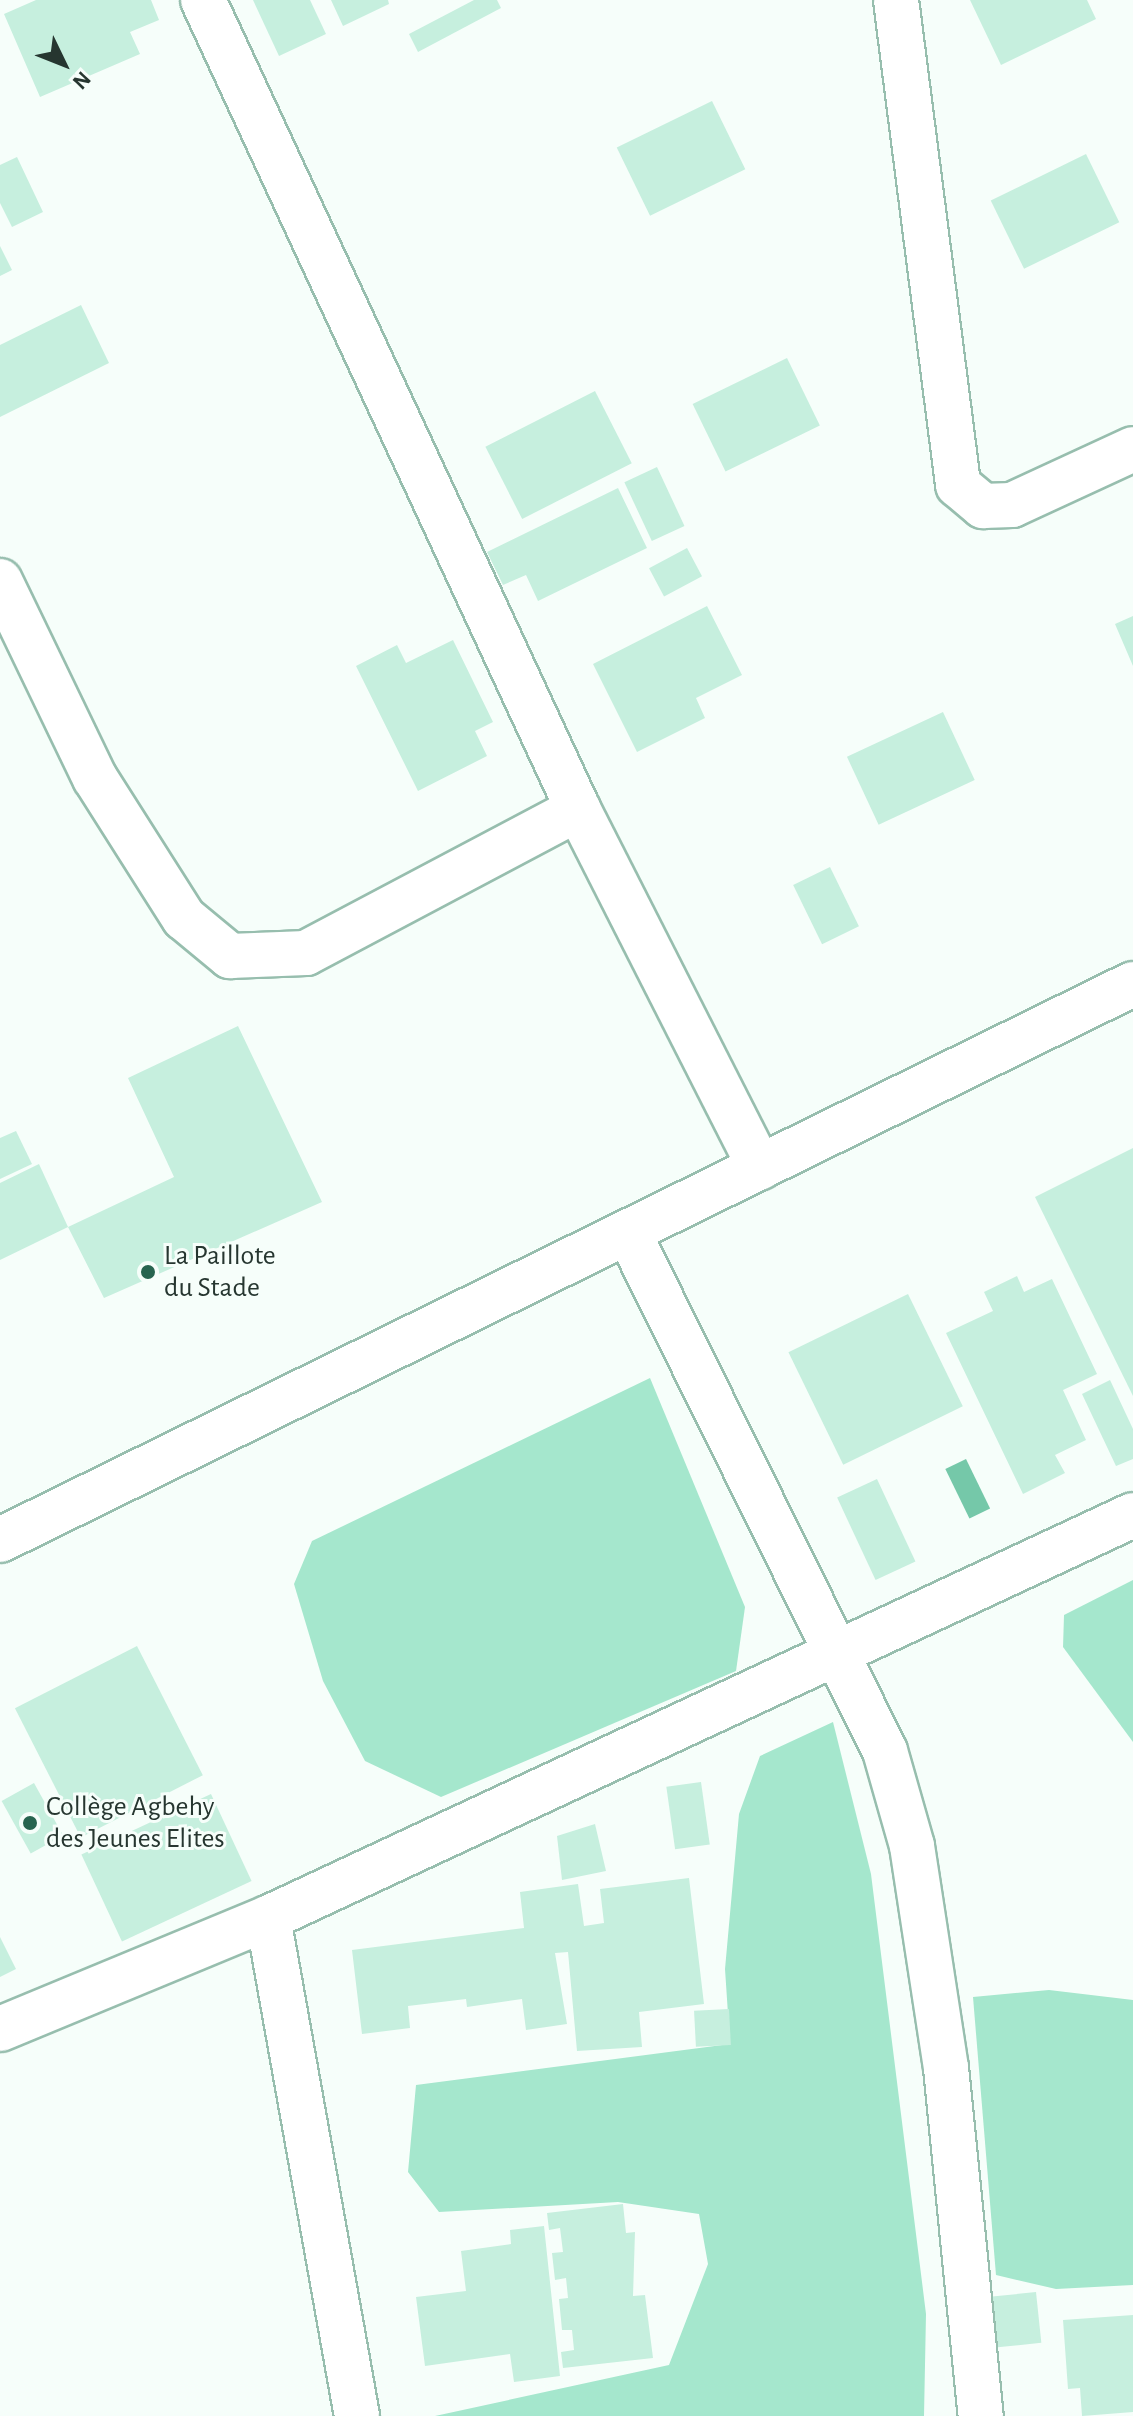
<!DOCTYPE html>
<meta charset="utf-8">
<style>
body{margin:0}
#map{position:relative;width:1133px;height:2416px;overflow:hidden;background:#f6fefa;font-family:"Alegreya Sans",sans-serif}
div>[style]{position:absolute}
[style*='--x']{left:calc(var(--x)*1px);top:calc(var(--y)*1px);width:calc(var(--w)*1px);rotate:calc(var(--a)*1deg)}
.green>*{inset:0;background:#a5e7cd}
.water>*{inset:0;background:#75c8a9;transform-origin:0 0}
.building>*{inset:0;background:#c6efde;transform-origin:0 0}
.roads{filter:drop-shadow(2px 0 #97beae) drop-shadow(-2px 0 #97beae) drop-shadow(0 2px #97beae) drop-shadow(0 -2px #97beae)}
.street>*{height:44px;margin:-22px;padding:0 22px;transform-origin:22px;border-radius:22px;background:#fff}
.secondary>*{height:44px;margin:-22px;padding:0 22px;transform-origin:22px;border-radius:22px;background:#fff}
.dots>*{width:22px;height:22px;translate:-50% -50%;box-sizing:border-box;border:4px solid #f6fefa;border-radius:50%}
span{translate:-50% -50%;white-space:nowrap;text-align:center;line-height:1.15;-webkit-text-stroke:6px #f6fefa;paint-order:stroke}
.poi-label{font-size:28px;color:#263630}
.left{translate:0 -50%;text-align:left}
.north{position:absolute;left:24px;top:24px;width:80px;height:80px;-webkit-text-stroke:6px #f6fefa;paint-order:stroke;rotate:133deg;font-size:22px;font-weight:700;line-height:32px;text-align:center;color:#263630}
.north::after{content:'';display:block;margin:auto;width:28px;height:36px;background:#263630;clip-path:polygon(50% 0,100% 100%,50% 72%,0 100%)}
</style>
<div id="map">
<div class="green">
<i style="clip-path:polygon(650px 1378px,745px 1607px,736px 1671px,441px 1797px,365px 1761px,323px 1681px,294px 1584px,312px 1541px)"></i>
<i style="clip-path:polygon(1133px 1580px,1133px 1742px,1063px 1647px,1064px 1615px)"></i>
<i style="clip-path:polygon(833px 1722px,871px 1874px,926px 2314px,924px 2416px,435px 2416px,669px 2365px,708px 2264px,699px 2214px,618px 2202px,439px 2212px,408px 2172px,416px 2085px,730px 2044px,725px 1969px,739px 1814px,760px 1756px)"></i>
<i style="clip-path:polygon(1049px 1990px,1133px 2000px,1133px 2285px,1056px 2289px,996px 2275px,973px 1997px)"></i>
</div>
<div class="water">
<i style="left:966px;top:1459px;width:55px;height:23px;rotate:64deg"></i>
</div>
<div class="building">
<i style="clip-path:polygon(36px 0,151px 0,159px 20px,130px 32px,140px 54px,40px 97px,4px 14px)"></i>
<i style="clip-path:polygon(253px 0,310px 0,326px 34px,279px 56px)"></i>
<i style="clip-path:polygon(331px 0,388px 0,389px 4px,343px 26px)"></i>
<i style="clip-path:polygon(474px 0,497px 0,501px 8px,418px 52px,409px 34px)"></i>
<i style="clip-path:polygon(970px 0,1087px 0,1096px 19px,1001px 65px)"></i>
<i style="left:712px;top:101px;width:76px;height:106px;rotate:64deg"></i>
<i style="left:1086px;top:154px;width:76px;height:106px;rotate:64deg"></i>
<i style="clip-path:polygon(17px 157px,43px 212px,12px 227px,0 203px,0 165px)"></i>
<i style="clip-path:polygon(0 246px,12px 270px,0 276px)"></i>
<i style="clip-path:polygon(81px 305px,109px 363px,0 417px,0 345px)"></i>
<i style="left:787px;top:358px;width:75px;height:105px;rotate:64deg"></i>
<i style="left:595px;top:391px;width:81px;height:123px;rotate:63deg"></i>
<i style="left:657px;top:467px;width:65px;height:36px;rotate:65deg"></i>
<i style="clip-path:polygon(618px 488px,647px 548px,538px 601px,526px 575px,503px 585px,487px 552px)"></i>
<i style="left:687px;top:548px;width:32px;height:43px;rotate:62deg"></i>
<i style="clip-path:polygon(707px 606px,742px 675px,696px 698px,705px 718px,637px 752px,593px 664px)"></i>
<i style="clip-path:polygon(1133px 616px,1133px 666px,1115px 624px)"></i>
<i style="clip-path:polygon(453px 640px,493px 722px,475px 731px,487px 756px,418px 791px,356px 666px,397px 645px,406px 663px)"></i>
<i style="left:943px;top:712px;width:75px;height:106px;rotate:65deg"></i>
<i style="left:830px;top:867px;width:66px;height:41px;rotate:64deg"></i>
<i style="clip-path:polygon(238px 1026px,322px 1202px,104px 1298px,68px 1227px,174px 1177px,128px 1078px)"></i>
<i style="clip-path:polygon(16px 1131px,32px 1164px,0 1179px,0 1138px)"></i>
<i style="clip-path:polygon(1133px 1148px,1133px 1396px,1035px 1197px)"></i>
<i style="clip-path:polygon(39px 1164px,68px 1227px,0 1260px,0 1183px)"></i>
<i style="clip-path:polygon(1017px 1276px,1024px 1292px,1052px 1279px,1097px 1374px,1063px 1390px,1086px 1440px,1055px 1455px,1065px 1473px,1023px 1494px,946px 1333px,993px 1311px,984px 1292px)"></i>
<i style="left:908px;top:1294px;width:125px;height:133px;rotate:64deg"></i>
<i style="clip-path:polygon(1110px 1380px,1133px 1429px,1133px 1459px,1116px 1466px,1082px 1394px)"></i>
<i style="left:877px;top:1479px;width:91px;height:44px;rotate:65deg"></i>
<i style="left:137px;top:1646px;width:145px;height:137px;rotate:63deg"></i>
<i style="left:701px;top:1782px;width:63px;height:35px;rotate:82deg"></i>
<i style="left:34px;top:1783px;width:60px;height:37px;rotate:61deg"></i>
<i style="left:211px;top:1794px;width:96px;height:143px;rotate:65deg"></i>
<i style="clip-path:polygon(595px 1824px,606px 1871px,562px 1880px,557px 1836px)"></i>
<i style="clip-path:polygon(689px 1878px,704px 2004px,639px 2012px,642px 2047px,577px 2051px,568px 1952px,555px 1953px,567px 2024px,526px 2030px,522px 1999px,467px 2007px,466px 1999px,408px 2006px,410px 2028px,362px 2034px,352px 1950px,524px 1928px,520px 1892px,578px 1884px,584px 1926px,604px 1923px,600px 1889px)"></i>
<i style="clip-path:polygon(0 1937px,16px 1969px,0 1977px)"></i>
<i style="left:729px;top:2009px;width:36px;height:35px;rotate:87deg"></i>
<i style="clip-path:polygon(623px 2204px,626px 2233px,635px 2232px,633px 2296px,645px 2295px,653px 2358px,563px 2368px,561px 2352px,574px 2350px,572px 2330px,562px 2330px,559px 2299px,568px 2298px,566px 2278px,555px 2280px,552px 2253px,563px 2252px,560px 2228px,549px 2230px,547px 2213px)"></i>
<i style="clip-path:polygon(544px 2226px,560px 2376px,514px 2382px,510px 2354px,425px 2366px,416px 2297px,466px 2291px,461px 2251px,511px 2244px,510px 2230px)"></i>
<i style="left:1036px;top:2292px;width:51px;height:44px;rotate:84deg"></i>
<i style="clip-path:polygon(1133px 2315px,1133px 2412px,1082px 2416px,1080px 2388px,1068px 2389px,1063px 2320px)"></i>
</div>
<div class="roads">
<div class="street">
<i style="--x:203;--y:0;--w:892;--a:65.13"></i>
<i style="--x:578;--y:809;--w:402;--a:63.1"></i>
<i style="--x:896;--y:0;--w:489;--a:82.7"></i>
<i style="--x:958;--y:485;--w:33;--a:40"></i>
<i style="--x:983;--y:506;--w:29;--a:-2"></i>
<i style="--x:1012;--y:505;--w:133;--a:-24.8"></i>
<i style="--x:0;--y:581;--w:219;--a:64.3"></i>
<i style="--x:95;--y:778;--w:166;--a:57.6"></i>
<i style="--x:184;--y:918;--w:60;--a:39.6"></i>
<i style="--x:230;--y:956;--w:76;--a:-2.3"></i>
<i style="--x:306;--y:953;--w:308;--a:-27.9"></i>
<i style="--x:628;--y:1232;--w:579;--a:63.66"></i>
<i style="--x:885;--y:1751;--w:99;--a:74.1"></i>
<i style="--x:912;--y:1846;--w:225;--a:81.3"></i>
<i style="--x:946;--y:2068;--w:350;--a:84.3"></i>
<i style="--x:268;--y:1918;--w:506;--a:79.87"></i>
<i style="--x:0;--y:2029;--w:290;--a:-22.5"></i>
<i style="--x:268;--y:1918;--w:954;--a:-24.98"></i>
</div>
<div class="secondary">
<i style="--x:0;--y:1540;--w:1262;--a:-26.14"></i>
</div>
</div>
<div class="dots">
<i style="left:148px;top:1272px;background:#27644f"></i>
<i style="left:30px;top:1823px;background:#27644f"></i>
</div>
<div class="poi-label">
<span class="left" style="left:164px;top:1272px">La Paillote<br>du Stade</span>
<span class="left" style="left:46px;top:1823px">Collège Agbehy<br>des Jeunes Elites</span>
</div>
<div class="north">N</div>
</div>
